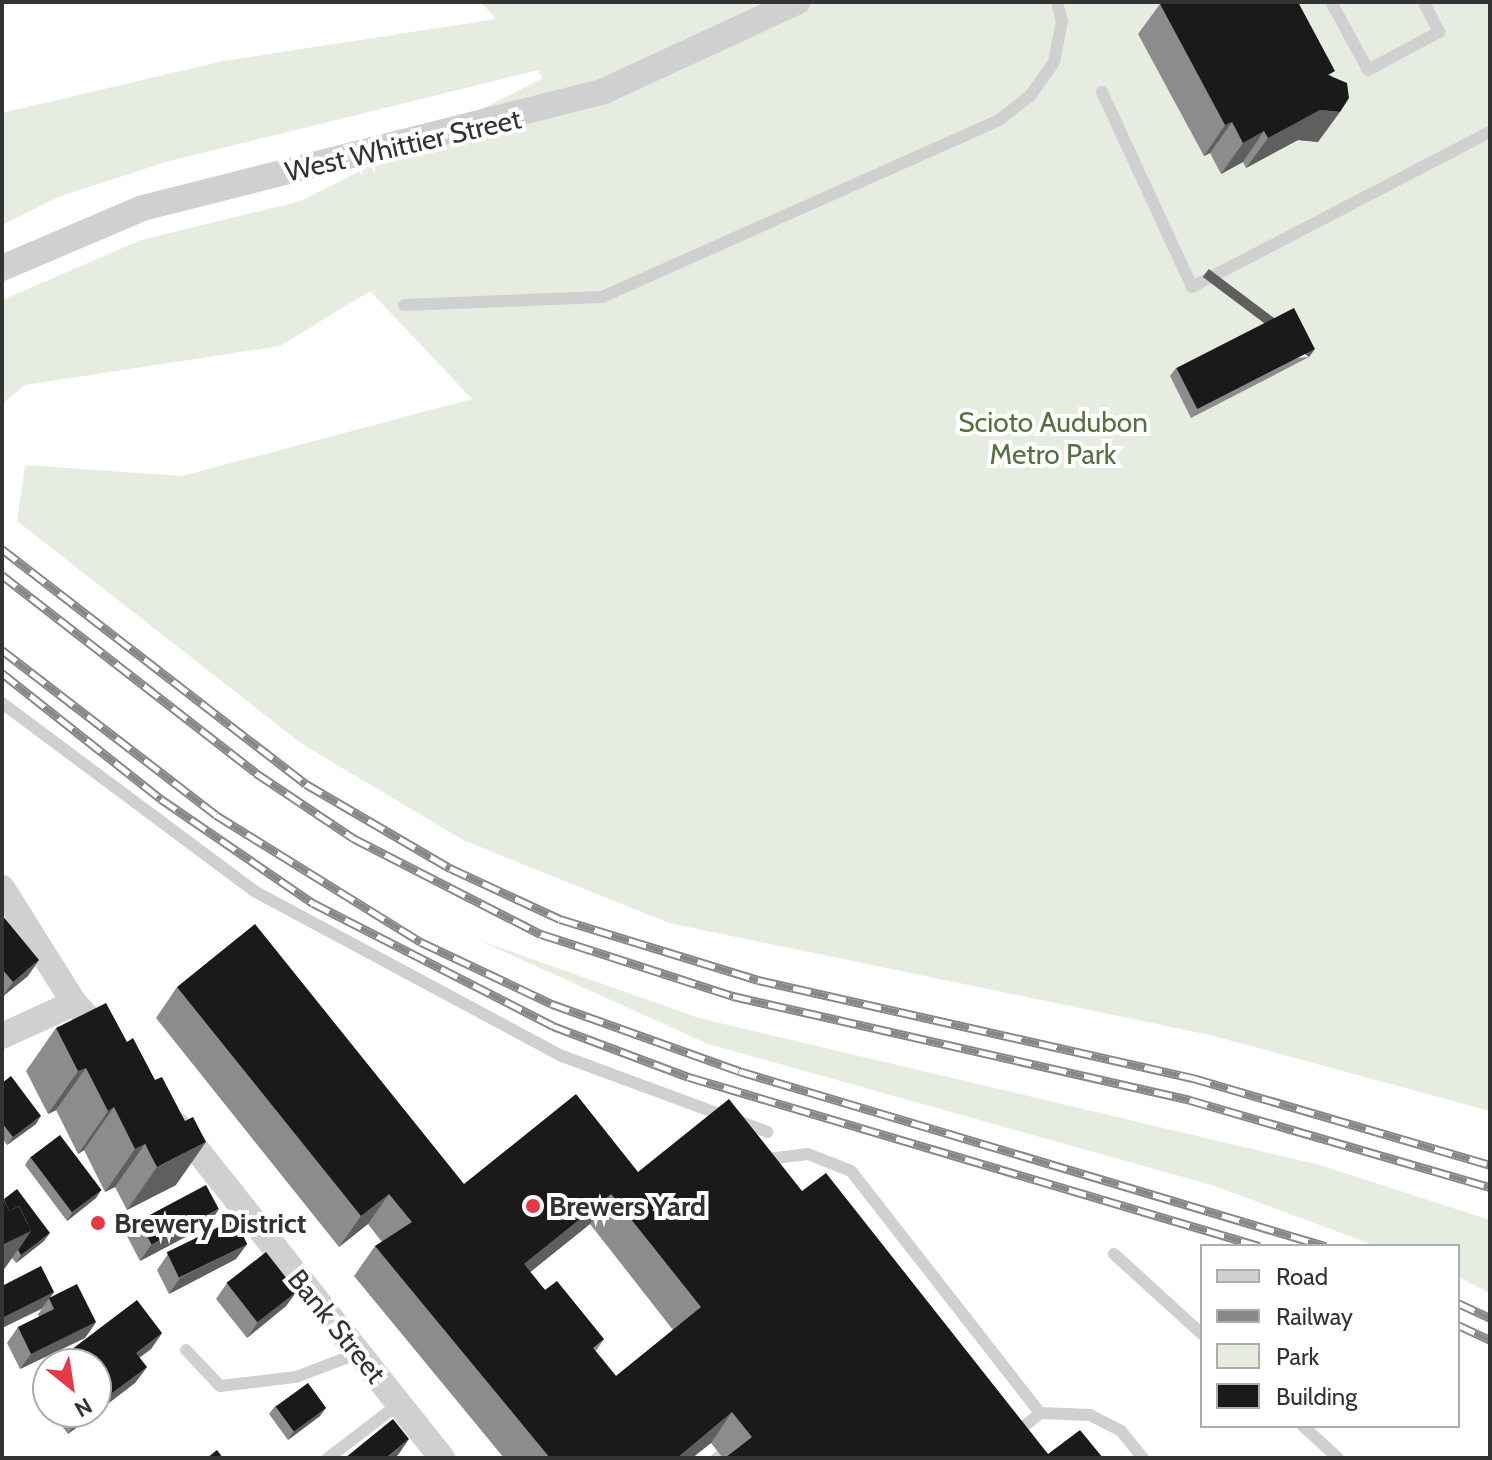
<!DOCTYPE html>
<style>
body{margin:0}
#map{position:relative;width:1492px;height:1460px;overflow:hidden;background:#fff;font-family:Cabin,sans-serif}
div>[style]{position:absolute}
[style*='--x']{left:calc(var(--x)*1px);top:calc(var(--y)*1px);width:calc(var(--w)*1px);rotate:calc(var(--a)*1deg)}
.green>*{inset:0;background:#e6ecdf}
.lane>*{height:12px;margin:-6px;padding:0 6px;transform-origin:6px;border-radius:6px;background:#d0d0d0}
.street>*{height:26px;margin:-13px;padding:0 13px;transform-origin:13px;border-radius:13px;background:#d0d0d0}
.rail>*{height:9px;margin-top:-4.5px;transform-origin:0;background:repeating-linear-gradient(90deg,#fff 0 18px,#888 0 36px);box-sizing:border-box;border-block:2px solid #888}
.wall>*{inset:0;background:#8c8c8c}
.shaded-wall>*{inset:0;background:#5f5f5f;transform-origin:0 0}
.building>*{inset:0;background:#1a1a1a;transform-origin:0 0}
.dots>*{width:22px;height:22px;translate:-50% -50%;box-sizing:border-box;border:4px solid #fff;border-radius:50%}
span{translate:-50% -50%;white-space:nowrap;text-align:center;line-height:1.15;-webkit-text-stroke:8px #fff;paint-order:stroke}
.street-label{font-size:28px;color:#333}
.park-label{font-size:28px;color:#56703f}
.poi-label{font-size:28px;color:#333;font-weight:700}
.left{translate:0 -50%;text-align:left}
.frame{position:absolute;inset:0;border:4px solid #333;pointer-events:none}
.legend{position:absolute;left:1200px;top:1244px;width:260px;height:184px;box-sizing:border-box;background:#fff;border:2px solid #adadad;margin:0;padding:10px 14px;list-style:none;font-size:24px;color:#333}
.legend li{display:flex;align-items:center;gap:16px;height:40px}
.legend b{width:40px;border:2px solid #adadad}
.north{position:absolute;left:32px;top:1348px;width:80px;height:80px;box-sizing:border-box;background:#fff;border:2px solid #adadad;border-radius:50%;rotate:150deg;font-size:22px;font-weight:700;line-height:32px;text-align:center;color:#333}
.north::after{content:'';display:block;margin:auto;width:28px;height:36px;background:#e63946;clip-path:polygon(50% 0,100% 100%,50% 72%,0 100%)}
</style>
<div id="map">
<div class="green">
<i style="clip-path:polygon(481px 2px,1490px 2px,1490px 1111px,1210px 1035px,669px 923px,463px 840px,302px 744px,17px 521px,25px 465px,182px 476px,472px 399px,370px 291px,280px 346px,25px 385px,2px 404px,2px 300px,141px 240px,301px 201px,543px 78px,538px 70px,166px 162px,61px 196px,2px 225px,2px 113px,223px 61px,496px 19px)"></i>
<i style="clip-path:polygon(478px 940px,699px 1018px,1320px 1165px,1490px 1220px,1490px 1293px,1458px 1277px,1458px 1246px,1376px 1246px,1215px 1186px,708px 1044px)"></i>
</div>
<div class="lane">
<i style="--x:1331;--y:2;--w:77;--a:61.4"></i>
<i style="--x:1368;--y:70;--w:81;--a:-28.2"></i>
<i style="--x:1439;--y:32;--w:34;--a:-117"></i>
<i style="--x:1102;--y:92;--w:215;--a:65.2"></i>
<i style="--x:1192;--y:287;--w:336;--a:-27.5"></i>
<i style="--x:404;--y:305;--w:198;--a:-2.3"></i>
<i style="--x:602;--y:297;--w:435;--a:-24"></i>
<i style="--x:999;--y:120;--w:39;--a:-38"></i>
<i style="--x:1030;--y:96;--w:42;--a:-54.8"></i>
<i style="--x:1054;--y:62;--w:42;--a:-79"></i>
<i style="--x:1062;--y:21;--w:20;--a:-105"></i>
<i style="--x:2;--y:703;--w:314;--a:36.7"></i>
<i style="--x:254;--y:891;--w:349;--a:28.2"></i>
<i style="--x:562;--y:1056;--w:219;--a:20.3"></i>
<i style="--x:760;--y:1160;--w:48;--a:-7.1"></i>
<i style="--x:808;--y:1154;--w:46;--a:21.6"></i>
<i style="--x:851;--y:1171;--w:307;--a:52"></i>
<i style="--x:1040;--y:1413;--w:50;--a:2.3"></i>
<i style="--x:1090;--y:1415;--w:35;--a:27"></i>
<i style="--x:1121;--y:1431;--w:35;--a:51"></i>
<i style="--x:1114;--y:1254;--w:119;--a:42.3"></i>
<i style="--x:186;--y:1350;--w:50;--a:46.6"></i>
<i style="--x:220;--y:1386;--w:77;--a:-6.8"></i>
<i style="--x:296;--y:1377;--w:67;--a:-20.9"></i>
<i style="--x:1303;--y:1426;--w:47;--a:42.4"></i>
<i style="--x:1012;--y:1436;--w:36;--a:-39"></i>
<i style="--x:328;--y:1458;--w:89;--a:-37.3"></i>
<i style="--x:717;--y:1458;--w:5;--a:-37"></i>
</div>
<div class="street">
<i style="--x:2;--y:268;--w:153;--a:-23.1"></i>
<i style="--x:143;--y:208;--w:476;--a:-14.2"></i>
<i style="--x:604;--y:91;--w:213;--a:-24.8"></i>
<i style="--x:2;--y:888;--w:136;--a:57.9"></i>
<i style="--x:74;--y:1003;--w:50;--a:46.6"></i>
<i style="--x:2;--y:1036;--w:79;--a:-24.6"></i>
<i style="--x:178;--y:1126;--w:424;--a:51.5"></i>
</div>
<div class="rail">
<i style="--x:2;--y:549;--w:384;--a:37.7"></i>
<i style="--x:306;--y:784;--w:167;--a:30.3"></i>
<i style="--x:450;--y:868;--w:121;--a:24.9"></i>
<i style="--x:560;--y:919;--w:207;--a:17.1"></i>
<i style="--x:758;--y:980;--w:446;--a:12.7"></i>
<i style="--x:1193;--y:1078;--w:309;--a:16.3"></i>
<i style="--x:2;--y:575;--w:322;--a:37.9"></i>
<i style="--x:256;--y:773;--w:117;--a:33.8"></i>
<i style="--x:353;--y:838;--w:211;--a:27.1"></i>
<i style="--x:541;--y:934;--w:202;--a:17.9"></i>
<i style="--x:733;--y:996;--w:469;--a:12.8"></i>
<i style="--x:1190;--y:1100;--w:312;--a:16.2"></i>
<i style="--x:2;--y:650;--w:270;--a:37.6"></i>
<i style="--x:216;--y:815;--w:241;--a:31.8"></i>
<i style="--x:421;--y:942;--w:145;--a:25.3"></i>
<i style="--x:552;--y:1004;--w:199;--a:19.7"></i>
<i style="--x:739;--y:1071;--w:612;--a:16.63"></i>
<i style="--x:2;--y:673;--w:203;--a:38.4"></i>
<i style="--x:161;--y:799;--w:184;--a:34.4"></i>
<i style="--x:313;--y:903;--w:270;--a:27.1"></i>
<i style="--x:553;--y:1026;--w:145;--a:20.6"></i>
<i style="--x:689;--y:1077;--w:595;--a:16.51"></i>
<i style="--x:1458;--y:1303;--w:35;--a:25"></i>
<i style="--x:1458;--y:1325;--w:35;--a:25"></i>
</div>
<div class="wall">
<i style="clip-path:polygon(1160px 4px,1332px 76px,1318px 142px,1298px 140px,1246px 168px,1243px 162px,1221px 174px,1210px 153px,1204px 156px,1138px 34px)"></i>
<i style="clip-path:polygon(1309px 357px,1191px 418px,1170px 376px,1176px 368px)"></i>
<i style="clip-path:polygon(2px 915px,28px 976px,2px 997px)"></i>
<i style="clip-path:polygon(evenodd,177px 987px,464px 1184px,638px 1172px,802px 1191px,1048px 1454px,1103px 1458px,723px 1458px,711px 1443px,692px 1458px,504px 1458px,354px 1276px,375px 1246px,382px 1242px,368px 1224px,339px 1247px,156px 1018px,177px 987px,590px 1224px,673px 1330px,616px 1376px,596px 1351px,604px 1339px,545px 1290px,530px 1272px,590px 1224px)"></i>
<i style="clip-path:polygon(56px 1028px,176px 1185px,127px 1210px,115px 1187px,105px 1192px,84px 1150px,78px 1154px,56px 1110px,48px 1114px,26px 1071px)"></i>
<i style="clip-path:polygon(2px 1083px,36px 1124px,7px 1145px,2px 1138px)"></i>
<i style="clip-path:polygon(30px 1157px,101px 1190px,96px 1198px,67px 1221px,25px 1165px)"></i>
<i style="clip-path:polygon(4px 1199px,44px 1241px,16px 1263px,12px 1258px,2px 1272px)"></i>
<i style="clip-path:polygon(219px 1209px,208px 1225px,140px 1261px,127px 1236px,138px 1220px)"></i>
<i style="clip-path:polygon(247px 1244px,236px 1259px,169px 1294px,157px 1270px,168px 1254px)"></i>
<i style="clip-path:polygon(227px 1283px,297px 1291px,286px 1306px,247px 1338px,216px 1299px)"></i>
<i style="clip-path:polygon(2px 1286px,54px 1292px,50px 1297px,96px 1322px,85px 1338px,20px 1369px,7px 1343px,18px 1327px,39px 1317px,38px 1314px,42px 1309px,2px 1328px)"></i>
<i style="clip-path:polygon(162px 1333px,151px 1349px,139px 1358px,147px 1367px,135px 1383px,68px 1434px,51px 1412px,96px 1412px,96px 1364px,56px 1364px,59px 1359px)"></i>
<i style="clip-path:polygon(48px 1391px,48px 1408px,42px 1400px)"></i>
<i style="clip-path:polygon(275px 1406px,320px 1416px,288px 1440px,269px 1414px)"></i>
</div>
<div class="shaded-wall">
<i style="clip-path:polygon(1320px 110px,1340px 112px,1318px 142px,1298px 140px,1246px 168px,1268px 138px)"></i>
<i style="clip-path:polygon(1232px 122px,1210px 153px,1204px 156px,1225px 125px)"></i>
<i style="clip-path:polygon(1264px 131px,1243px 162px,1221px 174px,1243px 143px)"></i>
<i style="left:1315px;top:349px;width:10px;height:133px;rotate:127deg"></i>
<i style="clip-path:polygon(39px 960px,28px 976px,2px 997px,13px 982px)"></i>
<i style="clip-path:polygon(86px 1068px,56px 1110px,48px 1114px,78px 1071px)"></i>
<i style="clip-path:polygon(114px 1107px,84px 1150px,78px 1154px,108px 1111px)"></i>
<i style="clip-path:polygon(41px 1116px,36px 1124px,7px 1145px,13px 1137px)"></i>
<i style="clip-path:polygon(206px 1142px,176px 1185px,127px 1210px,157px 1167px)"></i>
<i style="clip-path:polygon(145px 1144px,115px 1187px,105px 1192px,135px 1149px)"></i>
<i style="clip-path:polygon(101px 1190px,96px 1198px,67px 1221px,72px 1213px)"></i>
<i style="clip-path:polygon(389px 1194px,368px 1224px,339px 1247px,361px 1216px)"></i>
<i style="clip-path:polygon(611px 1194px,590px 1224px,503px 1294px,524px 1264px)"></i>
<i style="clip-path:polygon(219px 1209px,208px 1225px,140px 1261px,151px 1245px)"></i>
<i style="clip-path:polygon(31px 1231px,2px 1272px,2px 1245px)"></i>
<i style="clip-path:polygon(50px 1233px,44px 1241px,16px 1263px,21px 1255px)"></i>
<i style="clip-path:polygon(247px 1244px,236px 1259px,169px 1294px,180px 1278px)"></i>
<i style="clip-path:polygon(297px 1291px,286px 1306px,247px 1338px,258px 1322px)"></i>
<i style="clip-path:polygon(54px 1292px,42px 1308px,2px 1328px,2px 1318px)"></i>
<i style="clip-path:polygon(96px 1322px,85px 1338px,20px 1369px,31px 1354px)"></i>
<i style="clip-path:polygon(162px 1333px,151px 1349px,124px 1369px,136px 1353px)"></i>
<i style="clip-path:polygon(147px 1367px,135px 1383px,68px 1434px,79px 1418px,87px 1412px,96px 1412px,96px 1405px)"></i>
<i style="clip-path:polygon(326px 1408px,320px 1416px,288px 1440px,293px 1432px)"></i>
<i style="clip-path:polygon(732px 1412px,711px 1443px,692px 1458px,677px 1458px)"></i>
<i style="clip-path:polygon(409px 1439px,398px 1455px,394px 1458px,386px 1458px)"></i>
</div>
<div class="building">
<i style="clip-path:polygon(1162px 2px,1298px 2px,1335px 71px,1328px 75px,1347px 83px,1349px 98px,1340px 112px,1320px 110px,1268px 138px,1264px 131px,1243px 143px,1232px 122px,1225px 125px,1160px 4px)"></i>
<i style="left:1294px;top:308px;width:46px;height:132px;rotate:63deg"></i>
<i style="clip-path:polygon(2px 915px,39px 960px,13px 982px,2px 969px)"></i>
<i style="clip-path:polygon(evenodd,255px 924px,464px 1184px,576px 1094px,638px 1172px,729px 1099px,802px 1191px,826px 1173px,1048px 1454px,1080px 1430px,1103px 1458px,725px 1458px,752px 1437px,732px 1412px,677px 1458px,550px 1458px,375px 1246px,412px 1222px,389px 1194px,361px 1216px,177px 987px,255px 924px,611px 1194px,701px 1307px,616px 1376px,593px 1348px,604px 1339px,557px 1281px,545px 1290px,524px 1264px,611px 1194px)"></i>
<i style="clip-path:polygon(106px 1003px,127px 1042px,133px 1038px,155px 1080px,162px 1077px,185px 1121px,193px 1117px,206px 1142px,157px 1167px,145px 1144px,135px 1149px,114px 1107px,108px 1111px,86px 1068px,78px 1071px,56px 1028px)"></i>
<i style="clip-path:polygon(11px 1076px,41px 1116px,13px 1137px,2px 1123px,2px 1083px)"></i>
<i style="left:60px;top:1135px;width:69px;height:37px;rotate:53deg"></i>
<i style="left:206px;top:1185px;width:27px;height:76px;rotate:62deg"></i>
<i style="clip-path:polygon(17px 1189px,50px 1233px,21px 1255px,18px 1250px,31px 1231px,19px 1206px,9px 1211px,4px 1199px)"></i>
<i style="clip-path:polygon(2px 1196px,9px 1211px,19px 1206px,31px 1231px,2px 1245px)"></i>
<i style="left:235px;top:1219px;width:28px;height:76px;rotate:64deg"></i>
<i style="left:266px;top:1252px;width:50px;height:50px;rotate:52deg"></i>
<i style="clip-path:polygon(41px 1266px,54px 1292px,2px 1318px,2px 1286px)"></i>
<i style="clip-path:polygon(77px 1284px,96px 1322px,31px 1354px,18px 1327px,54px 1309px,49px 1298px)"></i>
<i style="clip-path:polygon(137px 1300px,162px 1333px,136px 1353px,147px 1367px,96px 1405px,96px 1364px,63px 1364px,59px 1359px)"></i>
<i style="left:308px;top:1383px;width:31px;height:40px;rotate:54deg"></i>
<i style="clip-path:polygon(74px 1412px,87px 1412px,79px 1418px)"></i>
<i style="clip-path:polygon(393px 1419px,409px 1439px,386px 1458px,345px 1458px)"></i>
<i style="clip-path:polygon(217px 1450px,223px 1458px,207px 1458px)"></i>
</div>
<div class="dots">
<i style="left:533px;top:1206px;background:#e63946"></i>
<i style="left:98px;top:1223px;background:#e63946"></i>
</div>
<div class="street-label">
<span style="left:403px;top:145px;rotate:-13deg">West Whittier Street</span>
<span style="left:337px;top:1326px;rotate:51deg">Bank Street</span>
</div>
<div class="park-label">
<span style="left:1053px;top:438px">Scioto Audubon<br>Metro Park</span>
</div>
<div class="poi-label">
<span class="left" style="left:549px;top:1206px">Brewers Yard</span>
<span class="left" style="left:114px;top:1223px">Brewery District</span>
</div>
<div class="frame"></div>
<ul class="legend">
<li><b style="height:10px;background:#d0d0d0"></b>Road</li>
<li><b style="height:10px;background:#888"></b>Railway</li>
<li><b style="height:22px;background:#e6ecdf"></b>Park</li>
<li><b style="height:22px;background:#1a1a1a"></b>Building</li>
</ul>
<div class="north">N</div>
</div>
